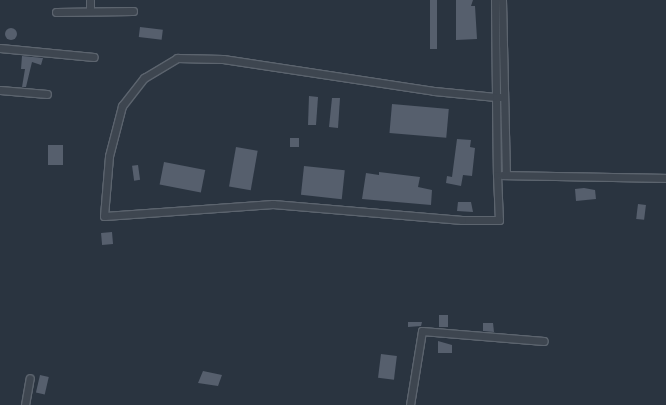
<!DOCTYPE html>
<style>
body{margin:0}
#map{position:relative;width:666px;height:405px;overflow:hidden;background:#2a3440;font-family:Poppins,sans-serif}
div>[style]{position:absolute}
[style*='--x']{left:calc(var(--x)*1px);top:calc(var(--y)*1px);width:calc(var(--w)*1px);rotate:calc(var(--a)*1deg)}
.building>*{inset:0;background:#565f6d;transform-origin:0 0}
.round{border-radius:50%}
.roads{filter:drop-shadow(1px 0 #5c646e) drop-shadow(-1px 0 #5c646e) drop-shadow(0 1px #5c646e) drop-shadow(0 -1px #5c646e)}
.street>*{height:7px;margin:-3.5px;padding:0 3.5px;transform-origin:3.5px;border-radius:3.5px;background:#3e4650}
span{translate:-50% -50%;white-space:nowrap;text-align:center;line-height:1.15;-webkit-text-stroke:3.5px #232b36;paint-order:stroke}
</style>
<div id="map">
<div class="building">
<i style="left:430px;top:0;width:7px;height:49px"></i>
<i style="clip-path:polygon(456px 0,473px 0,471px 6px,475px 6px,477px 39px,456px 40px)"></i>
<i style="left:140px;top:27px;width:23px;height:10px;rotate:7deg"></i>
<i class="round" style="left:5px;top:28px;width:12px;height:12px"></i>
<i style="clip-path:polygon(22px 56px,43px 58px,41px 65px,32px 62px,26px 87px,22px 87px,25px 69px,21px 69px)"></i>
<i style="clip-path:polygon(309px 96px,318px 97px,316px 125px,308px 125px)"></i>
<i style="clip-path:polygon(332px 98px,340px 98px,338px 128px,329px 127px)"></i>
<i style="left:392px;top:104px;width:57px;height:29px;rotate:5deg"></i>
<i style="left:299px;top:138px;width:9px;height:9px;rotate:90deg"></i>
<i style="clip-path:polygon(457px 139px,471px 140px,470px 147px,475px 148px,472px 176px,463px 175px,461px 186px,446px 183px,447px 176px,452px 177px)"></i>
<i style="left:48px;top:145px;width:15px;height:20px"></i>
<i style="left:236px;top:147px;width:22px;height:40px;rotate:10deg"></i>
<i style="left:164px;top:162px;width:42px;height:23px;rotate:11deg"></i>
<i style="left:138px;top:165px;width:15px;height:6px;rotate:82deg"></i>
<i style="left:304px;top:166px;width:41px;height:29px;rotate:6deg"></i>
<i style="clip-path:polygon(379px 172px,420px 177px,418px 187px,432px 190px,431px 205px,362px 199px,366px 173px,379px 175px)"></i>
<i style="clip-path:polygon(584px 188px,595px 190px,596px 199px,576px 201px,575px 189px)"></i>
<i style="clip-path:polygon(458px 202px,471px 202px,473px 212px,457px 211px)"></i>
<i style="left:638px;top:204px;width:8px;height:15px;rotate:7deg"></i>
<i style="left:112px;top:232px;width:12px;height:11px;rotate:85deg"></i>
<i style="left:439px;top:315px;width:9px;height:12px"></i>
<i style="clip-path:polygon(408px 322px,422px 322px,421px 326px,408px 327px)"></i>
<i style="clip-path:polygon(483px 323px,493px 323px,494px 332px,483px 331px)"></i>
<i style="clip-path:polygon(438px 341px,452px 345px,452px 353px,438px 353px)"></i>
<i style="left:381px;top:354px;width:16px;height:24px;rotate:7deg"></i>
<i style="clip-path:polygon(203px 371px,222px 375px,218px 386px,198px 383px)"></i>
<i style="left:40px;top:375px;width:9px;height:18px;rotate:13deg"></i>
</div>
<div class="roads">
<div class="street">
<i style="--x:90;--y:0;--w:11;--a:90"></i>
<i style="--x:495;--y:0;--w:97;--a:89.4"></i>
<i style="--x:496;--y:97;--w:78;--a:89.3"></i>
<i style="--x:497;--y:175;--w:45;--a:87.5"></i>
<i style="--x:499;--y:220;--w:37;--a:180"></i>
<i style="--x:462;--y:220;--w:190;--a:-175.2"></i>
<i style="--x:273;--y:204;--w:169;--a:175.9"></i>
<i style="--x:104;--y:216;--w:60;--a:-85.2"></i>
<i style="--x:109;--y:156;--w:52;--a:-75.4"></i>
<i style="--x:122;--y:106;--w:36;--a:-52"></i>
<i style="--x:144;--y:78;--w:39;--a:-31"></i>
<i style="--x:177;--y:58;--w:46;--a:1.2"></i>
<i style="--x:223;--y:59;--w:213;--a:8.6"></i>
<i style="--x:434;--y:91;--w:62;--a:5.5"></i>
<i style="--x:496;--y:97;--w:7;--a:0"></i>
<i style="--x:502;--y:0;--w:175;--a:88.7"></i>
<i style="--x:56;--y:12;--w:77;--a:-0.7"></i>
<i style="--x:0;--y:48;--w:94;--a:5.5"></i>
<i style="--x:0;--y:90;--w:47;--a:4.9"></i>
<i style="--x:502;--y:175;--w:164;--a:1"></i>
<i style="--x:25;--y:405;--w:27;--a:-80"></i>
<i style="--x:410;--y:405;--w:75;--a:-80.8"></i>
<i style="--x:422;--y:331;--w:122;--a:4.7"></i>
</div>
</div>
</div>
